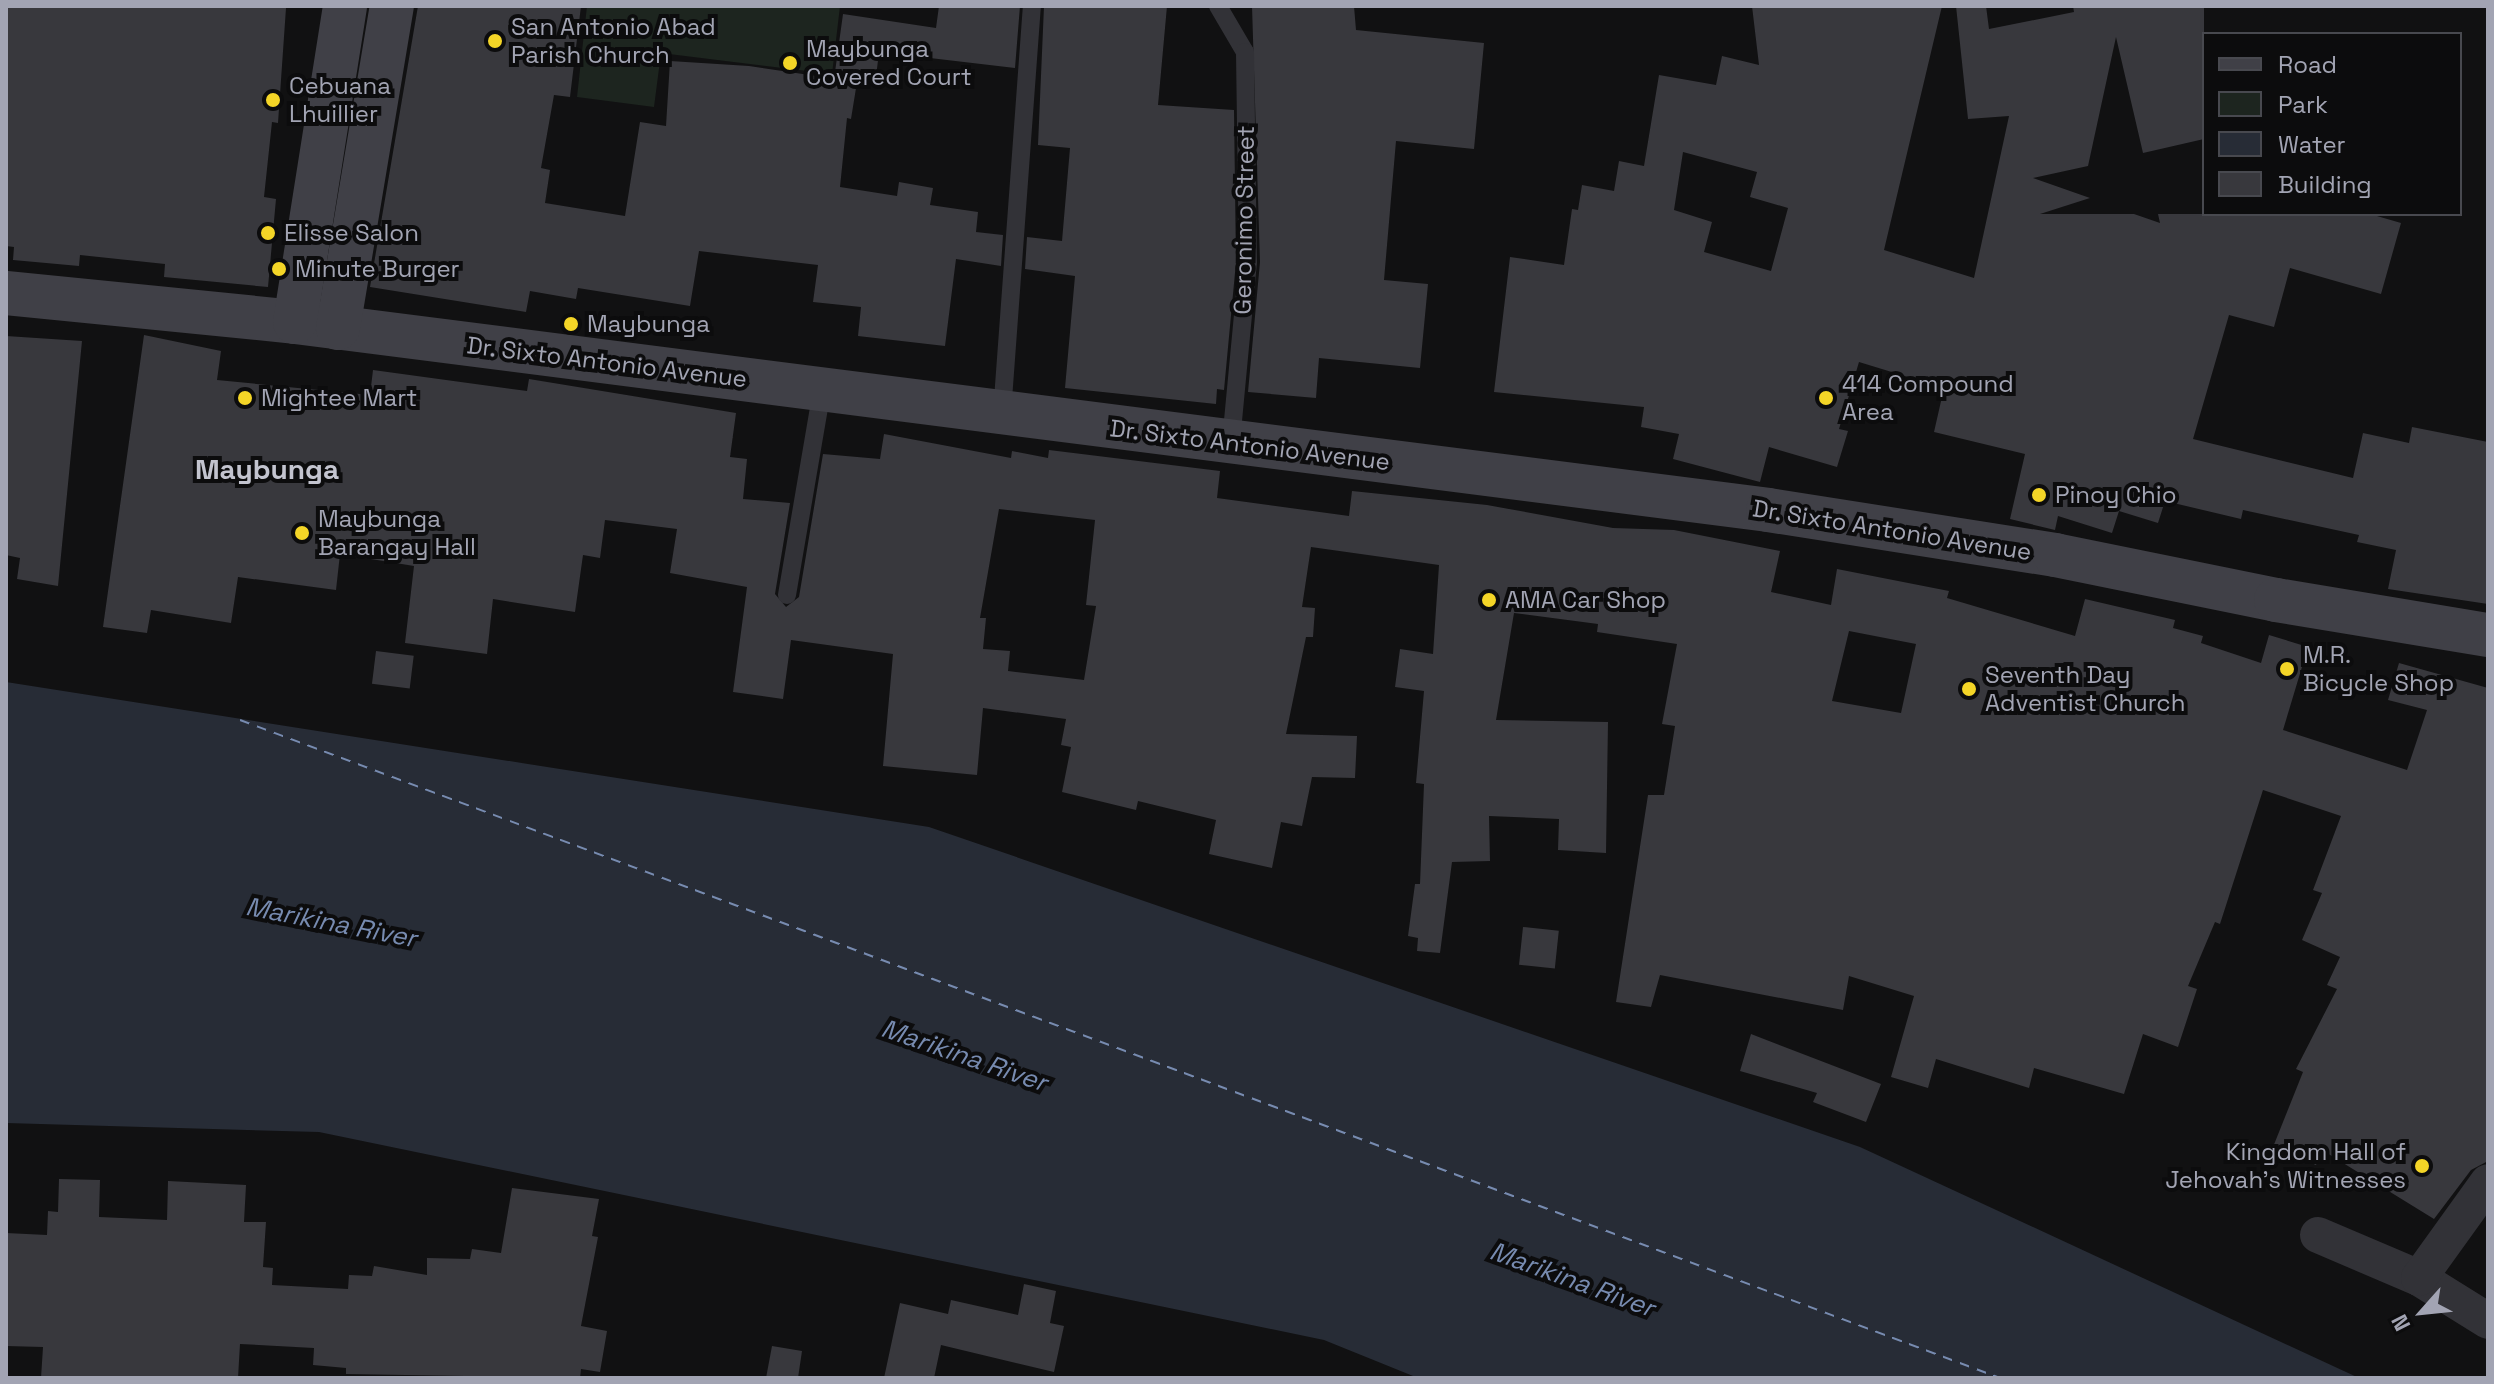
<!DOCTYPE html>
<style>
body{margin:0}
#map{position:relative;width:2494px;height:1384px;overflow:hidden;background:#111112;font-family:"Space Grotesk",sans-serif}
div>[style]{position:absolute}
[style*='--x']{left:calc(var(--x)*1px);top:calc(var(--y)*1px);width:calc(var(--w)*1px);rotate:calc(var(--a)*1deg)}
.green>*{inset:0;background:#1d251f}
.water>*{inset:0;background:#272c36}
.ferry>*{height:2px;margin-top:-1px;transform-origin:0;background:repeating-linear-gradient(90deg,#778bb0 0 10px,transparent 0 18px)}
.building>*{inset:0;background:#38383d;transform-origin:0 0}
.lane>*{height:18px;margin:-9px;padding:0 9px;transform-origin:9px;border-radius:9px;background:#323237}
.street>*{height:36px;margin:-18px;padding:0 18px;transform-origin:18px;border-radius:18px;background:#323237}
.secondary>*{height:44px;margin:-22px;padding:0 22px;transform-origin:22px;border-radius:22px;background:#404047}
.dots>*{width:22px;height:22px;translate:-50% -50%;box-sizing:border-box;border:4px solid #0c0c0d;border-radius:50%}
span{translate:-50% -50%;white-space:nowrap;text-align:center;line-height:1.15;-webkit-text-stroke:8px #0c0c0d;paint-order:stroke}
.poi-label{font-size:24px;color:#a2a4b3}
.left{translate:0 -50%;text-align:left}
.right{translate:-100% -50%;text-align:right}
.street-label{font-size:24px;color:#a2a4b3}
.water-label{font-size:26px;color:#778bb0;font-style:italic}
.quarter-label{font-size:28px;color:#c3c4cf;font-weight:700}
.frame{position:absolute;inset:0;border:8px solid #a2a4b3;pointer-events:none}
.legend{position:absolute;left:2202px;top:32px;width:260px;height:184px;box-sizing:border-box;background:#0c0c0d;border:2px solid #48494f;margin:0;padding:10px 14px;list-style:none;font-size:24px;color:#a2a4b3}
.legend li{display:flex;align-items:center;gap:16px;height:40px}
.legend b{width:40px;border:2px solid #48494f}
.north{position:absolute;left:2382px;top:1272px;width:80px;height:80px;-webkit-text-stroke:6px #0c0c0d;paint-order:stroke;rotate:243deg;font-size:22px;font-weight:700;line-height:32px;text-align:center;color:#a2a4b3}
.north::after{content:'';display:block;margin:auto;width:28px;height:36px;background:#a2a4b3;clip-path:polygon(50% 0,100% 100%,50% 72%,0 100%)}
</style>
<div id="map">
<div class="green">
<i style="clip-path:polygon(587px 6px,840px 6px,832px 74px,661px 53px,654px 107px,577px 97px)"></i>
</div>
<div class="water">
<i style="clip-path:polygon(6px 682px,929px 827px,1860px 1147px,2359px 1378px,1418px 1378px,1324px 1340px,319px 1132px,6px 1123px)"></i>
</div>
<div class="ferry">
<i style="--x:240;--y:720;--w:1879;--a:20.5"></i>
</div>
<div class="building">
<i style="clip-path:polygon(6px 6px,286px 8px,278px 123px,272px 122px,264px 197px,276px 199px,268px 287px,164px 277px,165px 264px,80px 255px,79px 266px,13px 260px,14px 247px,6px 246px)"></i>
<i style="clip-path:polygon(418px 6px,581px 6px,570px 97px,554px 95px,541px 168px,550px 170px,545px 203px,625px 216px,640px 122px,666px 126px,670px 61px,749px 66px,857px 82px,851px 119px,847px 118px,840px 187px,897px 196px,899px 182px,933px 188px,930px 205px,978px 212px,976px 232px,1003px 235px,1001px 266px,956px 259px,945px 346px,858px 336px,861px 307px,813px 302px,818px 265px,699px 251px,690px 306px,578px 288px,576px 299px,530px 291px,526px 312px,370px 287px)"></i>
<i style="clip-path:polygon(939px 6px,1020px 6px,1015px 68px,879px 52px,876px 77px,835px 72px,843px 14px,936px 28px)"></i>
<i style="clip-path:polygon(1044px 6px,1167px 6px,1158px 105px,1234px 110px,1236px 262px,1224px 390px,1217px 389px,1216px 404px,1065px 388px,1075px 276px,1025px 269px,1027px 237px,1062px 241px,1070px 148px,1038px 145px)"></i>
<i style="clip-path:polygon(1252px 6px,1354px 6px,1356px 30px,1484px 43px,1474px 149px,1396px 141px,1384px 280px,1428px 284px,1420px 368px,1319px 358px,1316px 398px,1248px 392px,1260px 262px)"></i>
<i style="clip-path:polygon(evenodd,1752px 6px,1942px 6px,1884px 250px,1974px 278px,2009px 116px,1968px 119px,1956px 6px,1986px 6px,1989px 29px,2074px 12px,2073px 6px,2204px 6px,2204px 139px,2143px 153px,2116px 37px,2088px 166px,2033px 178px,2090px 198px,2040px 214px,2134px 214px,2160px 223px,2158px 214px,2370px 214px,2401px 223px,2381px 294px,2290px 268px,2274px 327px,2229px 315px,2193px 439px,2353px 478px,2363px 433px,2409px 443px,2412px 427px,2488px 442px,2488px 604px,2388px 589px,2396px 550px,2357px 542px,2359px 535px,2243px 510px,2241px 519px,2165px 501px,2158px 523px,2119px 511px,2112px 533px,2058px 516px,2055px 530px,2010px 519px,2025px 454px,1934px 432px,1944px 388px,1859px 362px,1839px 429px,1848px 431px,1837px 467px,1769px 447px,1760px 482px,1673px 459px,1679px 434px,1641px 427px,1644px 407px,1494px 392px,1510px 257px,1564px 265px,1572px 209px,1578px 210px,1582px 185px,1614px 191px,1619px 161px,1644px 166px,1659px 75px,1716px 85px,1722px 56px,1759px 65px,1752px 6px,1683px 152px,1757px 172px,1750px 197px,1788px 208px,1771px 271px,1704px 252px,1712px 222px,1674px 210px,1683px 152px)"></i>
<i style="clip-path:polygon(evenodd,144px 335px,221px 351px,217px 380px,370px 395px,373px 370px,527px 391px,529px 379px,736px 413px,730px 457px,747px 459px,743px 499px,790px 503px,775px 594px,786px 607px,799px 597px,823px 454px,880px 459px,884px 434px,1011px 458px,1012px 451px,1048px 458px,1049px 450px,1220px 471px,1217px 498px,1349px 516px,1352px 491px,1487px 505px,1613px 528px,1674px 530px,1780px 551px,1771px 592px,1831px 605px,1837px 569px,1949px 591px,1947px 598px,2075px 636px,2085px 599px,2175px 620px,2173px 628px,2203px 636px,2201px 643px,2261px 663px,2269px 635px,2308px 647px,2283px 730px,2407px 770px,2427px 710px,2388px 700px,2399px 663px,2488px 688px,2488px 1161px,2471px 1170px,2434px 1219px,2322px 1150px,2316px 1165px,2273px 1147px,2303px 1072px,2296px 1069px,2337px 989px,2327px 985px,2340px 957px,2302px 940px,2322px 893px,2313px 890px,2341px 816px,2263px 790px,2220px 924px,2215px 922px,2188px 986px,2197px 989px,2178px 1047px,2143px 1034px,2124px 1094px,2034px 1068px,2029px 1088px,1936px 1059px,1928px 1088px,1891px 1077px,1914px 996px,1849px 976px,1843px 1010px,1660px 975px,1651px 1007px,1616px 1002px,1648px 795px,1664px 795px,1675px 726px,1662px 724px,1677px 644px,1597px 632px,1598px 624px,1514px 613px,1496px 720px,1608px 722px,1606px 853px,1558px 850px,1559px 819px,1489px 816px,1490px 861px,1452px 862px,1440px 953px,1417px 951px,1418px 938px,1408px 936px,1415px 884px,1420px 884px,1424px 784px,1416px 783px,1424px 691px,1395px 687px,1400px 649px,1433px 654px,1439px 565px,1311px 547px,1302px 607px,1315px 608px,1313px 637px,1306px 637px,1286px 734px,1357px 736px,1355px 778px,1312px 777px,1302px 826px,1281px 822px,1272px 868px,1209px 854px,1216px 820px,1138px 801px,1136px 810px,1062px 792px,1071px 747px,1061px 745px,1066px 719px,983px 708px,977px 775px,883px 766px,893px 654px,791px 640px,783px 699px,733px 692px,747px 587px,670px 573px,677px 529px,605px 520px,600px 558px,583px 555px,575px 612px,493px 599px,487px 654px,405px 643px,414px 566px,340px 554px,336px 590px,238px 577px,231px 623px,151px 610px,147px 633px,103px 627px,144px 335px,999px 509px,1095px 520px,1086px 605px,1096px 606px,1084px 680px,1008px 671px,1010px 651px,983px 649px,986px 618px,980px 618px,999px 509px,144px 335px,1849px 631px,1916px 644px,1901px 713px,1832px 701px,1849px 631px)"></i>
<i style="clip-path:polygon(6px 336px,82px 341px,58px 586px,17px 579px,20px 558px,6px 555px)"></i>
<i style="left:376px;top:651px;width:38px;height:33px;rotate:7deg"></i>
<i style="left:1523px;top:927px;width:36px;height:38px;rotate:6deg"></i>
<i style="clip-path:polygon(1751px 1034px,1881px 1084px,1866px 1122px,1813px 1102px,1817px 1093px,1740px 1071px)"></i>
<i style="clip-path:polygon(59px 1179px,100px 1180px,99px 1217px,167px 1220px,168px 1181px,246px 1185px,244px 1222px,266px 1222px,263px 1267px,273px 1268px,272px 1285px,348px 1289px,349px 1275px,372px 1276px,374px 1266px,427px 1275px,427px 1258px,470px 1259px,472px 1249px,501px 1253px,512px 1188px,599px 1199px,592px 1236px,598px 1237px,581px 1326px,607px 1331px,600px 1372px,581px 1369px,580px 1378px,346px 1374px,346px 1368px,313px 1365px,314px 1348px,240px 1344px,238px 1378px,41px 1378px,43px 1347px,6px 1346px,6px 1233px,47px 1235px,48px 1211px,58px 1212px)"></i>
<i style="clip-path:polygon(1024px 1284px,1056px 1291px,1050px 1323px,1064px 1326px,1054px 1372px,941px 1345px,934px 1378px,884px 1378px,900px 1303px,948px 1314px,951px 1300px,1018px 1315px)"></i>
<i style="clip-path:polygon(772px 1346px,802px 1351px,798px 1378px,766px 1378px)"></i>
</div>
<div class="lane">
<i style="--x:1218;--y:6;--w:53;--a:59.6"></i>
<i style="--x:1245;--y:52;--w:210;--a:89.2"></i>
<i style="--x:1248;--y:262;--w:181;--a:95.4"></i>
<i style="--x:1002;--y:413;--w:408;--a:-85.8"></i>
<i style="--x:787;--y:595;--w:208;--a:-80.3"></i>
</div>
<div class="street">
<i style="--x:2318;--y:1235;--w:110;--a:23.1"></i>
<i style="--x:2419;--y:1278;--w:81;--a:31.9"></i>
<i style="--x:2419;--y:1278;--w:118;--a:-54.3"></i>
</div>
<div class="secondary">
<i style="--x:6;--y:293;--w:290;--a:5.7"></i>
<i style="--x:295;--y:322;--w:1485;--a:7.27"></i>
<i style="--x:1768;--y:510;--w:291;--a:8.9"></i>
<i style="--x:2055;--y:555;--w:226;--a:11.5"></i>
<i style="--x:2276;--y:600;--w:215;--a:9.4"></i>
<i style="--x:295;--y:322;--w:320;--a:-81"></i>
<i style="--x:338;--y:328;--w:326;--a:-80.5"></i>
</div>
<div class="dots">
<i style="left:495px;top:41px;background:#f4d527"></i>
<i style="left:790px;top:63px;background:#f4d527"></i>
<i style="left:273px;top:100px;background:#f4d527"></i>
<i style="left:268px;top:233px;background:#f4d527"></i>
<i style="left:279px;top:269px;background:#f4d527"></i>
<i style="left:571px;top:324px;background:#f4d527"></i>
<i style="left:245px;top:398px;background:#f4d527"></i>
<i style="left:1826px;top:398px;background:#f4d527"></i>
<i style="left:2039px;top:495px;background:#f4d527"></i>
<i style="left:302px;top:533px;background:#f4d527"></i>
<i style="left:1489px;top:600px;background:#f4d527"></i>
<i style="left:2287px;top:669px;background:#f4d527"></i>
<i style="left:1969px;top:689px;background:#f4d527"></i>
<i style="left:2422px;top:1166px;background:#f4d527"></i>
</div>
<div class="poi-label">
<span class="left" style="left:511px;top:41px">San Antonio Abad<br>Parish Church</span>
<span class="left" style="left:806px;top:63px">Maybunga<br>Covered Court</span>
<span class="left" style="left:289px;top:100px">Cebuana<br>Lhuillier</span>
<span class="left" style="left:284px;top:233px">Elisse Salon</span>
<span class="left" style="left:295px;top:269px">Minute Burger</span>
<span class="left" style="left:587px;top:324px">Maybunga</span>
<span class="left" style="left:1842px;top:398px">414 Compound<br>Area</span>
<span class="left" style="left:261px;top:398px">Mightee Mart</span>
<span class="left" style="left:2055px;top:495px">Pinoy Chio</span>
<span class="left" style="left:318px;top:533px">Maybunga<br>Barangay Hall</span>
<span class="left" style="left:1505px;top:600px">AMA Car Shop</span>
<span class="left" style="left:2303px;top:669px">M.R.<br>Bicycle Shop</span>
<span class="left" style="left:1985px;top:689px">Seventh Day<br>Adventist Church</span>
<span class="right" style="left:2406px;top:1166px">Kingdom Hall of<br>Jehovah's Witnesses</span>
</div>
<div class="street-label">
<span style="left:1244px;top:220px;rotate:-89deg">Geronimo Street</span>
<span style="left:607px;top:362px;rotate:7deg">Dr. Sixto Antonio Avenue</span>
<span style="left:1250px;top:445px;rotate:7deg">Dr. Sixto Antonio Avenue</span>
<span style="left:1892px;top:530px;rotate:9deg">Dr. Sixto Antonio Avenue</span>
</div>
<div class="water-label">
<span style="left:331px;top:923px;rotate:11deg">Marikina River</span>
<span style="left:964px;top:1056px;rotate:19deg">Marikina River</span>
<span style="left:1572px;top:1280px;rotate:20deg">Marikina River</span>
</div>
<div class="quarter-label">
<span style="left:267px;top:469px">Maybunga</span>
</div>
<div class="frame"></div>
<ul class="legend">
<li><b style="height:10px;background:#404047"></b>Road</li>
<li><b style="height:22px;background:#1d251f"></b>Park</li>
<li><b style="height:22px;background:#272c36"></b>Water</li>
<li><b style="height:22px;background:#38383d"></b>Building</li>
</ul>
<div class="north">N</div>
</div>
